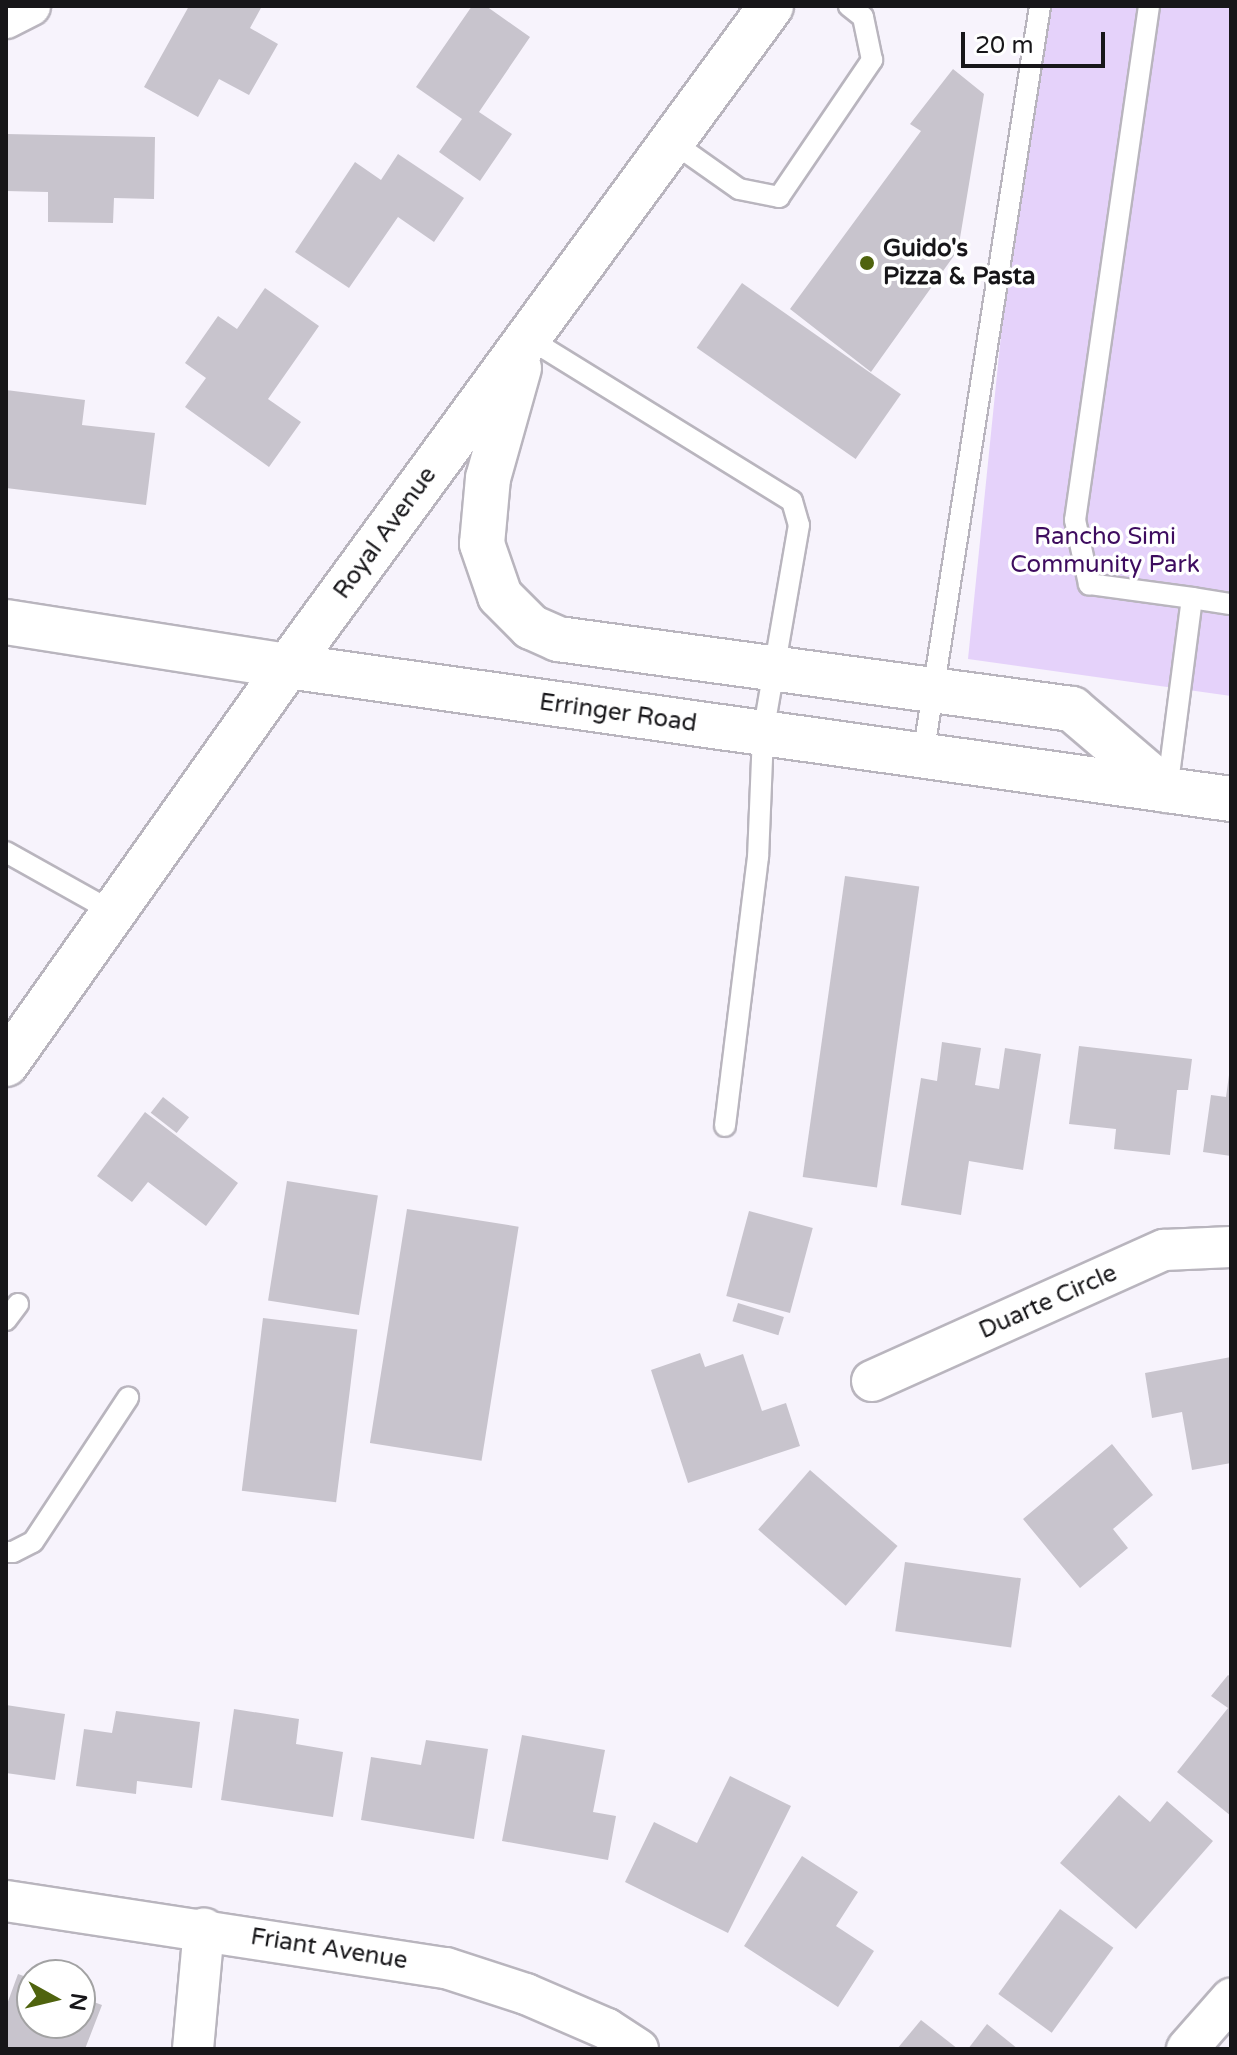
<!DOCTYPE html>
<style>
body{margin:0}
#map{position:relative;width:1237px;height:2055px;overflow:hidden;background:#f7f3fc;font-family:"Varela Round",sans-serif}
div>[style]{position:absolute}
[style*='--x']{left:calc(var(--x)*1px);top:calc(var(--y)*1px);width:calc(var(--w)*1px);rotate:calc(var(--a)*1deg)}
.green>*{inset:0;background:#e5d2fa}
.building>*{inset:0;background:#c8c4cd;transform-origin:0 0}
.roads{filter:drop-shadow(2px 0 #b9b5be) drop-shadow(-2px 0 #b9b5be) drop-shadow(0 2px #b9b5be) drop-shadow(0 -2px #b9b5be)}
.lane>*{height:20px;margin:-10px;padding:0 10px;transform-origin:10px;border-radius:10px;background:#fff}
.street>*{height:40px;margin:-20px;padding:0 20px;transform-origin:20px;border-radius:20px;background:#fff}
.secondary>*{height:44px;margin:-22px;padding:0 22px;transform-origin:22px;border-radius:22px;background:#fff}
.dots>*{width:22px;height:22px;translate:-50% -50%;box-sizing:border-box;border:4px solid #fff;border-radius:50%}
span{translate:-50% -50%;white-space:nowrap;text-align:center;line-height:1.15;-webkit-text-stroke:7px #fff;paint-order:stroke}
.poi-label{font-size:24px;color:#171619;font-weight:700}
.left{translate:0 -50%;text-align:left}
.street-label{font-size:24px;color:#171619}
.park-label{font-size:24px;color:#3e0c5f}
.frame{position:absolute;inset:0;border:8px solid #171619;pointer-events:none}
.north{position:absolute;left:16px;top:1959px;width:80px;height:80px;box-sizing:border-box;background:#fff;border:2px solid #a2a2a3;border-radius:50%;rotate:98deg;font-size:22px;font-weight:700;line-height:32px;text-align:center;color:#171619}
.north::after{content:'';display:block;margin:auto;width:28px;height:36px;background:#4f630e;clip-path:polygon(50% 0,100% 100%,50% 72%,0 100%)}
.scale{position:absolute;left:961px;top:32px;width:144px;height:36px;box-sizing:border-box;border:4px solid #171619;border-top:0;padding-left:10px;font-size:24px;line-height:28px;white-space:nowrap;color:#171619;-webkit-text-stroke:6px #fff;paint-order:stroke}
</style>
<div id="map">
<div class="green">
<i style="clip-path:polygon(1041px 6px,1231px 6px,1231px 696px,968px 659px,1027px 80px)"></i>
</div>
<div class="building">
<i style="clip-path:polygon(189px 6px,262px 6px,250px 28px,278px 44px,249px 95px,219px 79px,198px 117px,144px 87px)"></i>
<i style="clip-path:polygon(472px 6px,486px 6px,530px 37px,479px 112px,512px 134px,480px 181px,439px 152px,462px 119px,416px 87px)"></i>
<i style="clip-path:polygon(953px 69px,984px 94px,958px 250px,871px 372px,790px 309px,921px 131px,910px 124px)"></i>
<i style="clip-path:polygon(6px 134px,155px 137px,154px 199px,114px 198px,113px 223px,48px 222px,48px 192px,6px 191px)"></i>
<i style="clip-path:polygon(398px 154px,464px 198px,434px 242px,398px 217px,349px 288px,295px 252px,355px 162px,381px 180px)"></i>
<i style="left:742px;top:283px;width:194px;height:79px;rotate:35deg"></i>
<i style="clip-path:polygon(265px 288px,319px 326px,268px 399px,301px 422px,269px 467px,185px 407px,206px 378px,185px 363px,218px 316px,237px 329px)"></i>
<i style="clip-path:polygon(6px 390px,85px 400px,82px 425px,155px 433px,146px 505px,6px 488px)"></i>
<i style="left:845px;top:876px;width:75px;height:304px;rotate:8deg"></i>
<i style="clip-path:polygon(942px 1042px,981px 1048px,975px 1085px,999px 1089px,1005px 1048px,1041px 1054px,1023px 1170px,969px 1161px,961px 1215px,901px 1205px,921px 1078px,937px 1081px)"></i>
<i style="clip-path:polygon(1079px 1046px,1192px 1059px,1188px 1090px,1177px 1090px,1170px 1155px,1114px 1149px,1116px 1129px,1069px 1124px)"></i>
<i style="clip-path:polygon(1229px 1075px,1231px 1156px,1203px 1152px,1211px 1095px,1226px 1097px)"></i>
<i style="left:163px;top:1097px;width:33px;height:20px;rotate:38deg"></i>
<i style="clip-path:polygon(145px 1112px,238px 1183px,206px 1226px,148px 1182px,132px 1202px,97px 1176px)"></i>
<i style="left:287px;top:1181px;width:92px;height:121px;rotate:9deg"></i>
<i style="left:407px;top:1209px;width:113px;height:237px;rotate:9deg"></i>
<i style="left:749px;top:1211px;width:66px;height:88px;rotate:15deg"></i>
<i style="left:738px;top:1303px;width:48px;height:19px;rotate:17deg"></i>
<i style="left:263px;top:1318px;width:95px;height:174px;rotate:7deg"></i>
<i style="clip-path:polygon(700px 1353px,705px 1367px,743px 1354px,762px 1411px,786px 1403px,800px 1446px,688px 1483px,651px 1370px)"></i>
<i style="clip-path:polygon(1231px 1357px,1231px 1463px,1192px 1470px,1182px 1412px,1152px 1418px,1145px 1373px)"></i>
<i style="clip-path:polygon(1112px 1444px,1153px 1495px,1113px 1529px,1128px 1548px,1080px 1588px,1023px 1519px)"></i>
<i style="left:810px;top:1470px;width:116px;height:79px;rotate:41deg"></i>
<i style="left:905px;top:1562px;width:117px;height:70px;rotate:8deg"></i>
<i style="clip-path:polygon(1228px 1675px,1231px 1677px,1231px 1816px,1177px 1772px,1228px 1708px,1211px 1696px)"></i>
<i style="clip-path:polygon(6px 1705px,65px 1714px,55px 1780px,6px 1773px)"></i>
<i style="clip-path:polygon(234px 1709px,299px 1719px,296px 1744px,343px 1752px,333px 1817px,221px 1800px)"></i>
<i style="clip-path:polygon(116px 1711px,200px 1722px,192px 1788px,137px 1781px,136px 1794px,76px 1786px,84px 1729px,112px 1733px)"></i>
<i style="clip-path:polygon(522px 1735px,605px 1750px,593px 1812px,616px 1816px,608px 1860px,502px 1841px)"></i>
<i style="clip-path:polygon(426px 1740px,488px 1749px,474px 1839px,361px 1820px,371px 1757px,421px 1765px)"></i>
<i style="clip-path:polygon(730px 1776px,791px 1806px,728px 1933px,625px 1882px,654px 1822px,697px 1843px)"></i>
<i style="clip-path:polygon(1119px 1795px,1150px 1822px,1167px 1801px,1213px 1841px,1136px 1929px,1060px 1863px)"></i>
<i style="clip-path:polygon(802px 1856px,858px 1892px,836px 1926px,874px 1951px,838px 2007px,744px 1946px)"></i>
<i style="left:1060px;top:1909px;width:66px;height:105px;rotate:36deg"></i>
<i style="clip-path:polygon(18px 1974px,32px 1979px,32px 2023px,80px 2023px,80px 1997px,102px 2005px,85px 2049px,6px 2049px,6px 2007px)"></i>
<i style="clip-path:polygon(921px 2020px,958px 2049px,897px 2049px)"></i>
<i style="clip-path:polygon(987px 2024px,1018px 2049px,968px 2049px)"></i>
</div>
<div class="roads">
<div class="lane">
<i style="--x:1149;--y:6;--w:519;--a:98.19"></i>
<i style="--x:1075;--y:520;--w:66;--a:77.7"></i>
<i style="--x:1089;--y:584;--w:104;--a:7.7"></i>
<i style="--x:1192;--y:598;--w:194;--a:97.4"></i>
<i style="--x:671;--y:141;--w:83;--a:35.2"></i>
<i style="--x:739;--y:189;--w:41;--a:11.3"></i>
<i style="--x:779;--y:197;--w:166;--a:-55.8"></i>
<i style="--x:872;--y:60;--w:44;--a:-101.8"></i>
<i style="--x:863;--y:17;--w:18;--a:-142"></i>
<i style="--x:528;--y:338;--w:310;--a:31.7"></i>
<i style="--x:792;--y:501;--w:25;--a:74"></i>
<i style="--x:799;--y:525;--w:212;--a:99.8"></i>
<i style="--x:763;--y:734;--w:123;--a:92.3"></i>
<i style="--x:758;--y:857;--w:271;--a:97"></i>
<i style="--x:1192;--y:598;--w:39;--a:9"></i>
<i style="--x:923;--y:756;--w:759;--a:-81.13"></i>
<i style="--x:6;--y:852;--w:123;--a:29.3"></i>
<i style="--x:6;--y:1320;--w:20;--a:-53"></i>
<i style="--x:6;--y:1552;--w:7;--a:0"></i>
<i style="--x:13;--y:1552;--w:22;--a:-27"></i>
<i style="--x:33;--y:1542;--w:173;--a:-56.6"></i>
</div>
<div class="street">
<i style="--x:6;--y:18;--w:27;--a:-27"></i>
<i style="--x:872;--y:1381;--w:320;--a:-24.2"></i>
<i style="--x:1164;--y:1250;--w:67;--a:-2.6"></i>
<i style="--x:6;--y:1901;--w:445;--a:8.7"></i>
<i style="--x:446;--y:1968;--w:84;--a:18"></i>
<i style="--x:526;--y:1994;--w:88;--a:23.4"></i>
<i style="--x:607;--y:2029;--w:37;--a:33"></i>
<i style="--x:193;--y:2049;--w:121;--a:-84.8"></i>
<i style="--x:1187;--y:2049;--w:67;--a:-48.7"></i>
</div>
<div class="secondary">
<i style="--x:519;--y:368;--w:114;--a:105.7"></i>
<i style="--x:488;--y:478;--w:66;--a:95.2"></i>
<i style="--x:482;--y:544;--w:55;--a:70.9"></i>
<i style="--x:500;--y:596;--w:44;--a:45"></i>
<i style="--x:531;--y:627;--w:30;--a:24"></i>
<i style="--x:558;--y:639;--w:519;--a:7.76"></i>
<i style="--x:1072;--y:709;--w:125;--a:40.5"></i>
<i style="--x:6;--y:622;--w:285;--a:8.9"></i>
<i style="--x:288;--y:666;--w:952;--a:8.03"></i>
<i style="--x:6;--y:1064;--w:488;--a:-54.7"></i>
<i style="--x:288;--y:666;--w:818;--a:-53.8"></i>
</div>
</div>
<div class="dots">
<i style="left:867px;top:263px;background:#4f630e"></i>
</div>
<div class="poi-label">
<span class="left" style="left:883px;top:263px">Guido's<br>Pizza &amp; Pasta</span>
</div>
<div class="street-label">
<span style="left:385px;top:533px;rotate:-54deg">Royal Avenue</span>
<span style="left:618px;top:713px;rotate:8deg">Erringer Road</span>
<span style="left:1048px;top:1302px;rotate:-24deg">Duarte Circle</span>
<span style="left:329px;top:1949px;rotate:9deg">Friant Avenue</span>
</div>
<div class="park-label">
<span style="left:1105px;top:551px">Rancho Simi<br>Community Park</span>
</div>
<div class="frame"></div>
<div class="north">N</div>
<div class="scale">20 m</div>
</div>
